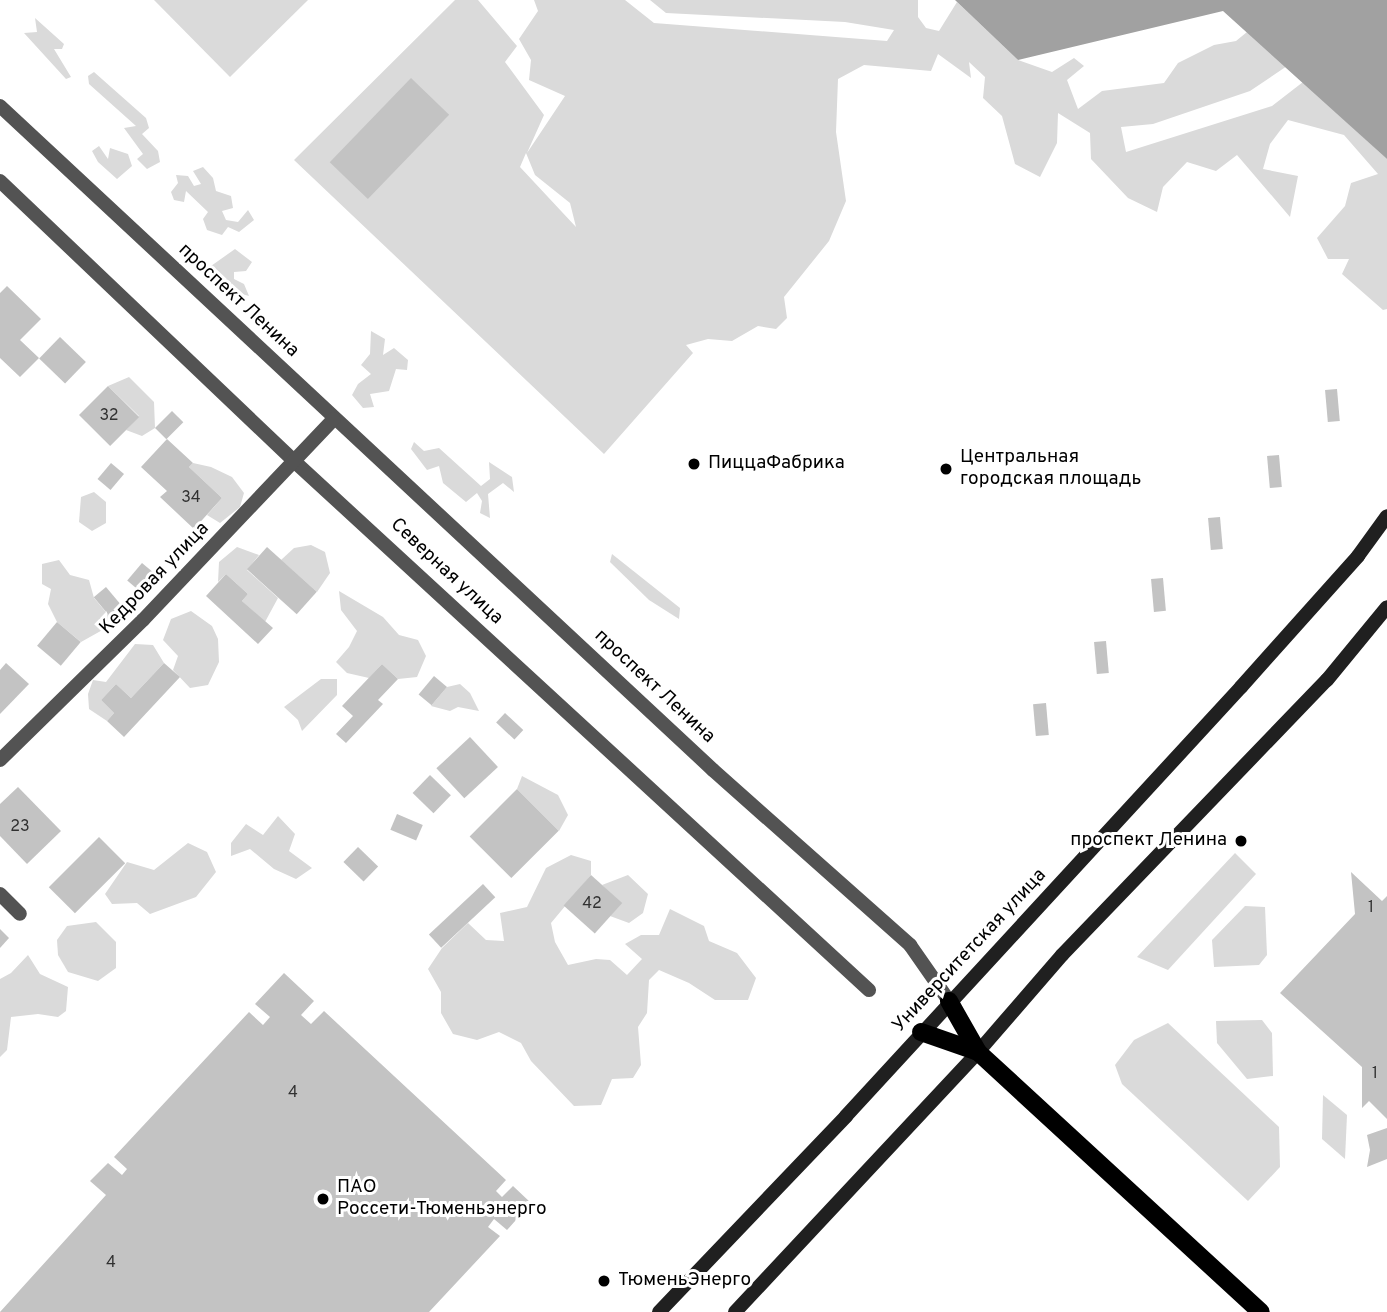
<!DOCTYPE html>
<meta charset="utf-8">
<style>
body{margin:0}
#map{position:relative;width:1387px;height:1312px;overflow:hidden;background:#fff;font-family:Overpass,sans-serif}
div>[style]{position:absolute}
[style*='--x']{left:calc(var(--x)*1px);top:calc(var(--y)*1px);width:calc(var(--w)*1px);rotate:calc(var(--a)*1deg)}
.green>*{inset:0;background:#dadada}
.water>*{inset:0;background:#a1a1a1}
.building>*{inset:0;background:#c3c3c3;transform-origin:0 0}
.street>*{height:14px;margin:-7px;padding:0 7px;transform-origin:7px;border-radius:7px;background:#535353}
.secondary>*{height:14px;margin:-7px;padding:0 7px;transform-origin:7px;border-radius:7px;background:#202020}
.primary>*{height:18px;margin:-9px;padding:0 9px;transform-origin:9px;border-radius:9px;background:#000}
.dots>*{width:19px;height:19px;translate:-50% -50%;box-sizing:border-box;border:4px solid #fff;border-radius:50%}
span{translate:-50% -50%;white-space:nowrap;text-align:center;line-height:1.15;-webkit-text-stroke:6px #fff;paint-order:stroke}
.number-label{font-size:16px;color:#313131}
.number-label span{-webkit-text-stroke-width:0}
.street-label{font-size:19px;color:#000}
.poi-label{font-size:19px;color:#000}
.left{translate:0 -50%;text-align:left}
.right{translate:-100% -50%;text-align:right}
</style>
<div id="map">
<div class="green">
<i style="clip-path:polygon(154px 0,308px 0,230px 77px)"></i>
<i style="clip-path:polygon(evenodd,455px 0,478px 0,517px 46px,505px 62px,544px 115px,527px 153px,565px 96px,529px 80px,531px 60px,519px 39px,538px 11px,534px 0,625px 0,654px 23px,887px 41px,894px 30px,845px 22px,666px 13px,650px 0,918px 0,918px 17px,926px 28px,939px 31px,957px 2px,1018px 60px,1052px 72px,1074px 58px,1084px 66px,1067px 80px,1078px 109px,1102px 91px,1164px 83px,1178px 63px,1214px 45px,1236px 41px,1247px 32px,1287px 66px,1250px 91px,1153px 124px,1121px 127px,1126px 152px,1272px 106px,1303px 82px,1387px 159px,1387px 309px,1383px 310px,1342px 274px,1349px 259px,1328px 259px,1317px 238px,1345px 206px,1351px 183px,1378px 174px,1344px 135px,1288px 120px,1270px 144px,1263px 169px,1298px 176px,1290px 217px,1237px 155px,1216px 171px,1187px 162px,1163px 187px,1157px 212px,1128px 198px,1091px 159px,1090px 133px,1058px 113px,1057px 143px,1040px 177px,1015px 164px,1002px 116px,983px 98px,985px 77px,969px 62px,971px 78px,938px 54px,931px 71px,864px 65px,838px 79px,836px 132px,846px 201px,829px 241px,784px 297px,787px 318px,776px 329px,758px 326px,732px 341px,708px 339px,686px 345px,693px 353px,604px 454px,294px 160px,455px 0,526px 153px,535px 175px,570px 203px,576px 227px,520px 167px,526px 153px)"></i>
<i style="clip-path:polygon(35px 18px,64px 44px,62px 49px,54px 49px,71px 77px,66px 79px,24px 33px,37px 32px)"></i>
<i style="clip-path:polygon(94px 72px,146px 118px,149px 128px,142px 134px,158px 151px,160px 162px,147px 169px,137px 159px,143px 154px,124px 128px,136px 126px,89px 84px,88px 76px)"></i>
<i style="clip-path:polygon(99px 146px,108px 159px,110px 148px,128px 154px,132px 166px,117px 179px,98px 162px,92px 151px)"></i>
<i style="clip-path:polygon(203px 167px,213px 178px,216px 191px,231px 196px,233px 208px,222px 211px,226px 220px,238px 222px,248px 210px,254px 220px,239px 232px,228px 227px,222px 235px,207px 230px,203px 219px,208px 212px,186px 191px,184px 202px,174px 200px,171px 192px,178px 183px,176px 175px,188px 176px,194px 186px,201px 184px,193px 171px)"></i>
<i style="clip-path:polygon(235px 249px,252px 262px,246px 271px,234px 272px,234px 279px,244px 284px,249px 296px,235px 292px,211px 266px)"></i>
<i style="clip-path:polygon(371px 331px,385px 339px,383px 355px,394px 348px,408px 360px,407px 370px,396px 369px,389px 391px,370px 394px,374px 407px,363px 408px,352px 395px,358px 384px,371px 374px,361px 365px,370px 354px)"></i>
<i style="clip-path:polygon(129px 377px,154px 402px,155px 428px,142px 436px,126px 430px,139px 416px,108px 386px)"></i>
<i style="clip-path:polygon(414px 442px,424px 451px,439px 448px,481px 486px,490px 479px,489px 462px,512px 477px,514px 492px,503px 483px,488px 494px,490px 518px,480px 513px,482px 501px,477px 493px,466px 502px,443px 483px,439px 466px,427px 470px,411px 449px)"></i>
<i style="clip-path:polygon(193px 463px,211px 467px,232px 477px,244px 493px,240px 507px,220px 523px,207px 515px,222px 498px,189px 467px)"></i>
<i style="clip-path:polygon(94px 492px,106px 502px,106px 523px,92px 531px,79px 522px,81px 497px)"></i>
<i style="clip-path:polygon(311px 545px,325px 552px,330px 573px,317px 592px,281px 560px,294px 548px)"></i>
<i style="clip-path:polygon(237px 547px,259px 555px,247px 570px,278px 598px,265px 622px,242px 601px,248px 594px,226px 574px,218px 582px,219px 562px)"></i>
<i style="clip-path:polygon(612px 554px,680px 608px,679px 619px,649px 600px,610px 562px)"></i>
<i style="clip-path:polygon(59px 560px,70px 575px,89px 580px,94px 598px,115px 623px,81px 642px,57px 622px,48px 604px,51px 589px,42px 584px,42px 564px)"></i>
<i style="clip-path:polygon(339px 591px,383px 617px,399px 635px,418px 640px,426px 656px,417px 677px,398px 679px,382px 664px,369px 678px,347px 673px,336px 662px,349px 647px,357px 631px,341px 610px)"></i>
<i style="clip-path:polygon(191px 611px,212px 626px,218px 639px,219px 662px,208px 685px,190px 688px,173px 670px,178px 656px,163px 640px,171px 619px)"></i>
<i style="clip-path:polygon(135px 644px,153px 645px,164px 663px,131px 698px,116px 684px,101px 700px,114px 713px,107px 721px,89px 709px,88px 694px,93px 680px,106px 682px)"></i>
<i style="clip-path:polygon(321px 679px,337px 679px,337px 695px,302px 731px,298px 720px,284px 707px)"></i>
<i style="clip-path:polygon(460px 684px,470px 693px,479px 711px,458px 707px,450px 711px,431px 706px,447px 687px)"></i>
<i style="clip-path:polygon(522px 776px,558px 795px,568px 815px,559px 831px,517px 789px)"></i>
<i style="clip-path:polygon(278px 816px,295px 834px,289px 851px,312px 868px,296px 879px,274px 869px,250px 849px,231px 856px,231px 843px,246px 824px,263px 835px)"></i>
<i style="clip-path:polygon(188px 843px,207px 852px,216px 872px,196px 897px,150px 914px,137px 903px,112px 904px,105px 894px,127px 862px,154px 870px)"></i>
<i style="clip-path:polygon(1235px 853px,1256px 874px,1168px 970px,1137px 957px)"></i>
<i style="clip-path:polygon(571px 855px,591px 861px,591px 875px,551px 923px,555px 942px,568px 965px,596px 959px,610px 960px,627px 975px,642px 959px,625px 944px,641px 935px,659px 935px,670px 909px,704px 926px,709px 941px,737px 953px,756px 978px,748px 1000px,715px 1000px,689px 983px,659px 970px,649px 980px,647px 1013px,638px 1027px,641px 1065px,633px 1078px,612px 1079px,601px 1105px,574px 1106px,531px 1061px,521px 1043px,499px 1032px,477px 1040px,453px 1034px,441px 1013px,441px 992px,428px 969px,442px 948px,468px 923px,486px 940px,504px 941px,500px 913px,527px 907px,546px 868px)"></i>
<i style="clip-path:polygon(628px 875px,648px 894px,643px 913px,629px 923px,610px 916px,621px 903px,602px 885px)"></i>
<i style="clip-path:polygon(1245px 906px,1265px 907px,1267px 955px,1259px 965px,1214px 967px,1212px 940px)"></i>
<i style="clip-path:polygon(96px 922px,116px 942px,116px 968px,98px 981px,68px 972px,58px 955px,57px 940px,67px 926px)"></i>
<i style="clip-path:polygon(28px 955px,40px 974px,68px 987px,66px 1011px,58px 1017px,38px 1014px,11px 1017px,7px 1050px,0 1057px,0 979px,11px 973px)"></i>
<i style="clip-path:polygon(1262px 1020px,1272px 1033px,1273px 1076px,1247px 1079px,1217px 1043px,1216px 1021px)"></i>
<i style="clip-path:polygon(1168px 1023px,1279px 1127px,1280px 1167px,1248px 1201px,1122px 1084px,1115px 1065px,1134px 1040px)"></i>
<i style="clip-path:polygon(1323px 1095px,1347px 1115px,1345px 1159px,1322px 1139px)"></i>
</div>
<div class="water">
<i style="clip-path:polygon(955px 0,1387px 0,1387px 159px,1223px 11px,1018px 60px)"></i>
</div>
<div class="building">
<i style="left:411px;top:78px;width:53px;height:117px;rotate:44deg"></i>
<i style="clip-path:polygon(7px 286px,41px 319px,20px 340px,39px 358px,20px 377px,0 358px,0 293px)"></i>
<i style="left:60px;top:337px;width:36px;height:30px;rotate:44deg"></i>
<i style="left:108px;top:386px;width:44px;height:41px;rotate:45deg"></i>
<i style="left:1337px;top:389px;width:32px;height:12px;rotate:85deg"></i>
<i style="left:172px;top:411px;width:16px;height:24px;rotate:45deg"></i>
<i style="clip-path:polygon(167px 439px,193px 463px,189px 467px,222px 498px,194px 529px,160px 497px,167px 491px,141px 467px)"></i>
<i style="left:1279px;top:455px;width:32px;height:12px;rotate:85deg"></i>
<i style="left:111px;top:463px;width:17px;height:21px;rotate:40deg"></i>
<i style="left:1220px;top:517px;width:32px;height:12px;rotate:85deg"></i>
<i style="left:267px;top:547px;width:67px;height:30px;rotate:42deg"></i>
<i style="left:142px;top:563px;width:23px;height:23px;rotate:40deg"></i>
<i style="clip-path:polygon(226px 574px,248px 594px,242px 601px,273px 628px,258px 644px,206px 596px)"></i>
<i style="left:1163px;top:578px;width:33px;height:12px;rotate:85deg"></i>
<i style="left:106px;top:587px;width:33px;height:16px;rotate:50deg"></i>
<i style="left:57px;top:622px;width:31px;height:31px;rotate:40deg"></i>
<i style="left:1106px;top:641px;width:32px;height:12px;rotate:85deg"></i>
<i style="clip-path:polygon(6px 663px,29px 684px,0 714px,0 670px)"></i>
<i style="clip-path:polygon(164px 663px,180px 677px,124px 737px,107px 721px,114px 713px,101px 700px,116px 684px,131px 698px)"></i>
<i style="clip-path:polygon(382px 664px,398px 679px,378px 700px,383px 704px,346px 743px,336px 734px,353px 716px,342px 706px)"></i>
<i style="left:434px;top:676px;width:17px;height:24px;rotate:40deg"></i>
<i style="left:1046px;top:703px;width:32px;height:13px;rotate:85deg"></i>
<i style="left:505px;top:713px;width:25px;height:13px;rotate:43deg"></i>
<i style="left:470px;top:737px;width:41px;height:46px;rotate:47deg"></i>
<i style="left:430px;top:775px;width:29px;height:25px;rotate:44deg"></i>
<i style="clip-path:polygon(18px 787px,61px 831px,27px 864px,0 836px,0 804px)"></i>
<i style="left:517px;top:789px;width:59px;height:67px;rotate:45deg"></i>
<i style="left:397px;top:814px;width:28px;height:17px;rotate:23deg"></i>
<i style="left:99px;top:837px;width:37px;height:71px;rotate:45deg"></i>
<i style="left:358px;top:847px;width:28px;height:21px;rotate:44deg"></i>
<i style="clip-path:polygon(1351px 872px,1382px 901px,1387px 896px,1387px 1119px,1369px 1101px,1362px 1108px,1362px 1067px,1280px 993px,1355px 914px)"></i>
<i style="left:591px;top:875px;width:42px;height:41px;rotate:42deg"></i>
<i style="left:483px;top:884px;width:18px;height:74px;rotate:47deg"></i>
<i style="clip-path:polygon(0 929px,9px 938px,0 948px)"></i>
<i style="clip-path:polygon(284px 973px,314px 1001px,301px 1015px,311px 1024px,324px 1011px,506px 1180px,496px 1191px,502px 1197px,513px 1186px,531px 1203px,507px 1230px,494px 1219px,488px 1227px,500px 1236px,429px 1312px,0 1312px,106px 1195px,90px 1181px,108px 1163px,122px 1175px,127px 1169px,114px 1157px,249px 1012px,263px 1025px,270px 1017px,255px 1004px)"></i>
<i style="clip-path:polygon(1387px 1128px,1387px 1159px,1367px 1167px,1370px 1150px,1367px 1135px)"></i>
</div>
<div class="street">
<i style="--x:0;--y:106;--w:974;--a:42.96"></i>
<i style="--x:713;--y:770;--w:264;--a:41.6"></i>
<i style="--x:910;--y:945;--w:68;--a:55.1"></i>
<i style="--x:0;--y:181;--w:407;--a:43.6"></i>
<i style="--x:295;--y:462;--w:780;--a:42.61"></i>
<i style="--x:0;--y:760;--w:200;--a:-44.4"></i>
<i style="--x:143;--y:620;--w:277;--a:-46.5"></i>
<i style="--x:0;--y:894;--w:28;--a:45"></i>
</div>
<div class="secondary">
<i style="--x:659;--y:1312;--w:271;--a:-46.3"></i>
<i style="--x:846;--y:1116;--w:583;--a:-47.36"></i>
<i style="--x:1241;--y:687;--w:176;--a:-48.2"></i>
<i style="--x:1358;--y:556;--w:49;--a:-54.1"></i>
<i style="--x:735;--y:1312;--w:356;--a:-46.9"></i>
<i style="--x:978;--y:1052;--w:128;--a:-49.1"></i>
<i style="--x:1062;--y:955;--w:382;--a:-46.1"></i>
<i style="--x:1327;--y:680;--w:94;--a:-50.6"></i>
</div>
<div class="primary">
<i style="--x:949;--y:1001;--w:59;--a:60.4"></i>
<i style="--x:978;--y:1052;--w:384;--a:42.6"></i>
<i style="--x:921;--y:1032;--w:60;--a:19.3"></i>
</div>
<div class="dots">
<i style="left:694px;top:464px;background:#000"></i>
<i style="left:946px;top:469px;background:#000"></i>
<i style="left:1241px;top:841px;background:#000"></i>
<i style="left:323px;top:1199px;background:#000"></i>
<i style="left:604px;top:1281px;background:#000"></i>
</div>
<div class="number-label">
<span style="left:109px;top:416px">32</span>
<span style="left:191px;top:498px">34</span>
<span style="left:20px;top:827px">23</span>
<span style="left:592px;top:904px">42</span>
<span style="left:1371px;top:908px">1</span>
<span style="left:1375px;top:1074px">1</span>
<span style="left:293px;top:1093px">4</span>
<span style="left:111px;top:1263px">4</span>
</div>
<div class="street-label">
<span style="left:238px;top:301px;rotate:43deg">проспект Ленина</span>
<span style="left:446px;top:572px;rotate:43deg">Северная улица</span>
<span style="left:155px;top:579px;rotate:-46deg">Кедровая улица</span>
<span style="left:654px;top:687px;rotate:43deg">проспект Ленина</span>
<span style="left:970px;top:951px;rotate:-47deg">Университетская улица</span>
</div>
<div class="poi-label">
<span class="left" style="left:960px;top:469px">Центральная<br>городская площадь</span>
<span class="left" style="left:708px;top:464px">ПиццаФабрика</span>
<span class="right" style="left:1227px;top:841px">проспект Ленина</span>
<span class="left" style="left:337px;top:1199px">ПАО<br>Россети-Тюменьэнерго</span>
<span class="left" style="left:618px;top:1281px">ТюменьЭнерго</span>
</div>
</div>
